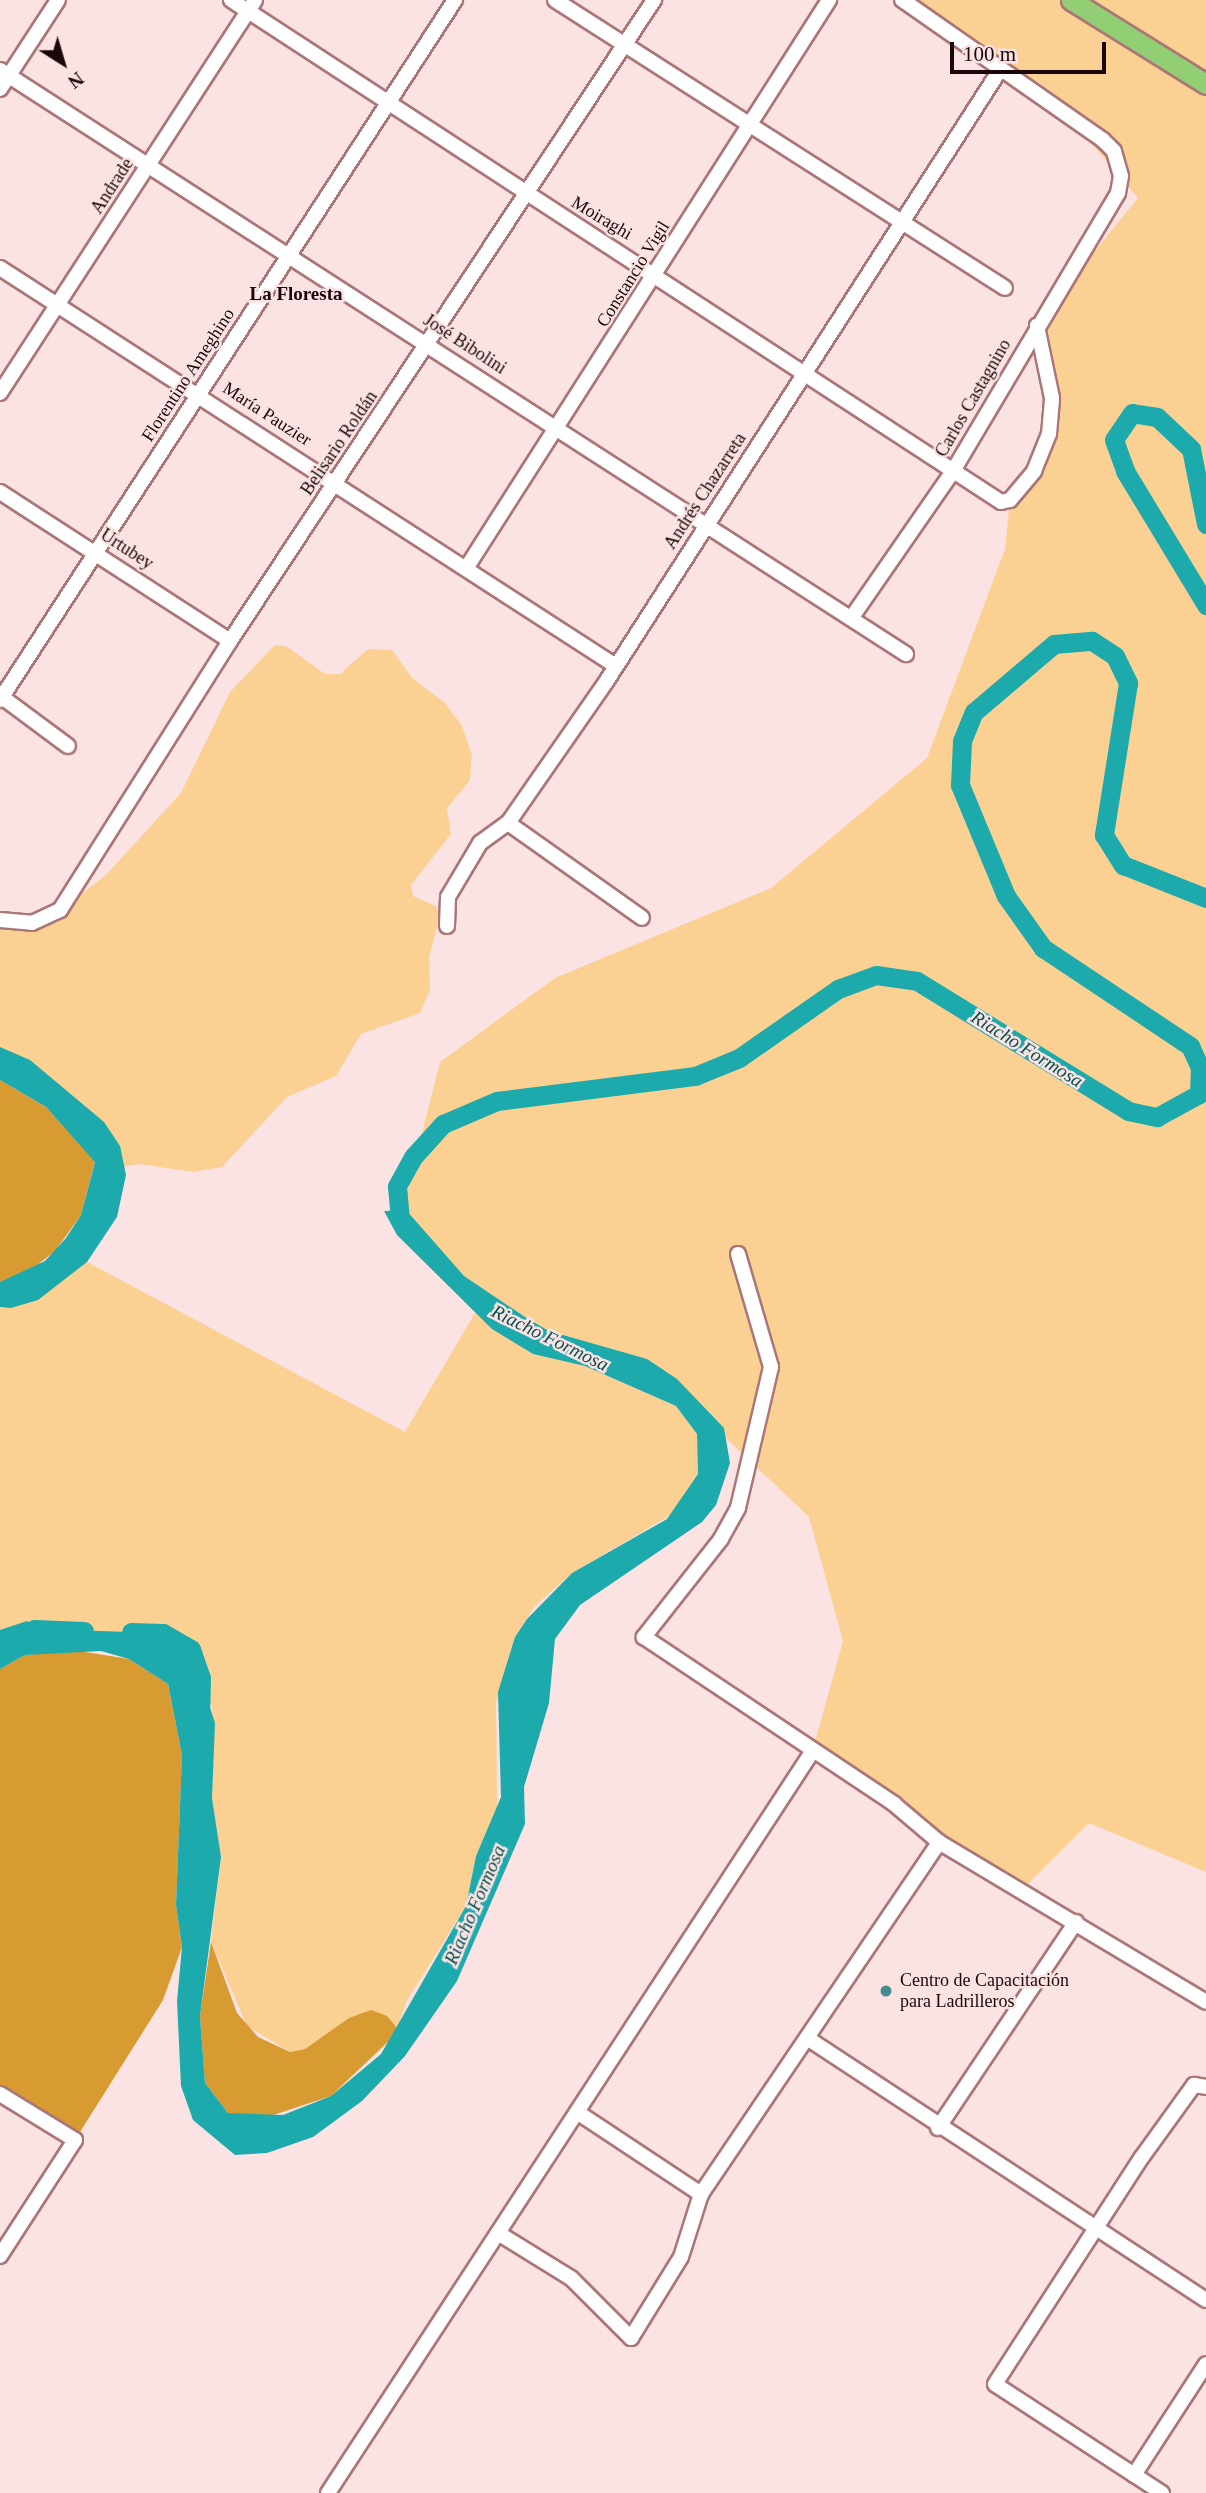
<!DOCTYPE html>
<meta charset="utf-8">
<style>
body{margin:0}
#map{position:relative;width:1206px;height:2493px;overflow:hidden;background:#fbe3e3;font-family:Georgia,serif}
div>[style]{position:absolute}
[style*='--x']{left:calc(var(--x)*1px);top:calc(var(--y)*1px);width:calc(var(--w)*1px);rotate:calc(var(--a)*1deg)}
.green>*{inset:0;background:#fbd093}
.forest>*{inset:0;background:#d89b31}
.water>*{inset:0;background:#1daaac}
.river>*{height:19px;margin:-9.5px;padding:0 9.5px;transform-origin:9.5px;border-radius:9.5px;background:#1daaac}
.roads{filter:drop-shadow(2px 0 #ab7678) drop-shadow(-2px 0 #ab7678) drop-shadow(0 2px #ab7678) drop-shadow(0 -2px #ab7678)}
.minor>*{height:14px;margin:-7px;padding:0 7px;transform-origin:7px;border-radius:7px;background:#fff}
.highway>*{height:19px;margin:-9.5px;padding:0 9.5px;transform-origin:9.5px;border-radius:9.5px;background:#91ce74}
.dots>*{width:19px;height:19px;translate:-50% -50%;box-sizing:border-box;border:4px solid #fbe3e3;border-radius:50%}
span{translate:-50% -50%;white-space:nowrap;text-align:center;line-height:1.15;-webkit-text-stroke:5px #fbe3e3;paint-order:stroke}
.street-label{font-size:18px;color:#1a0709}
.poi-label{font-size:18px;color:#1a0709}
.left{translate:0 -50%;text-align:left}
.neighbourhood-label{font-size:19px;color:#1a0709;font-weight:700}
.water-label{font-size:19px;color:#005051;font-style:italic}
.north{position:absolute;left:28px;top:28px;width:70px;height:70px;-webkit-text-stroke:5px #fbe3e3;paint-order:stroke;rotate:143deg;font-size:19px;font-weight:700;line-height:28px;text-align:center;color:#1a0709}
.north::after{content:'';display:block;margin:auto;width:24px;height:32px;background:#1a0709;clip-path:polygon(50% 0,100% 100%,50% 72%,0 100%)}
.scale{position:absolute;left:950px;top:42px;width:156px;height:32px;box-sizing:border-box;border:4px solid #1a0709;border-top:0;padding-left:9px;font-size:21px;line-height:24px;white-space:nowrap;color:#1a0709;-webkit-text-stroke:5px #fbe3e3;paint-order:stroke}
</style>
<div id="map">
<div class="green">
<i style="clip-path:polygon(902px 0,1206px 0,1206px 1872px,1089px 1823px,1019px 1893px,812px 1752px,843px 1641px,809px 1517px,686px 1400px,521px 1329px,400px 1220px,440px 1062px,555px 978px,771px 888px,927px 758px,1005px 549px,1010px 500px,1034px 471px,1052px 414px,1044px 313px,1138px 198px,1031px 73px,1060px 111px)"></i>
<i style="clip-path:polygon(275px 645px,286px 646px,325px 674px,340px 674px,368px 649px,392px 650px,412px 678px,445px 703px,462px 726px,472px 755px,470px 780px,447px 808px,451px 834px,411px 885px,413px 896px,436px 906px,439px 919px,429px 957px,430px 990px,420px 1013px,361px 1034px,336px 1076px,287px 1097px,222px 1167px,194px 1172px,139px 1164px,109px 1169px,96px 1133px,0 1064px,0 920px,20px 923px,60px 910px,105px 876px,181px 793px,230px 692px)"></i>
<i style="clip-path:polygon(87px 1262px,405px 1432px,475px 1313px,532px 1354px,585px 1366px,676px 1406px,697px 1434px,698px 1474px,676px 1512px,572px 1573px,535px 1606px,515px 1637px,496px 1703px,497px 1808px,476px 1856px,466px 1906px,406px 2002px,397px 2028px,387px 2016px,349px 2018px,305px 2049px,290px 2052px,247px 2026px,211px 1942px,221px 1857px,212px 1798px,214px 1741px,212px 1706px,201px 1693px,190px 1649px,163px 1633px,0 1630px,0 1307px,11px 1308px)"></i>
</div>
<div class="forest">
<i style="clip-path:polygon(0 1080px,46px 1107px,95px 1161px,81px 1215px,55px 1251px,23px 1276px,0 1282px)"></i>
<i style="clip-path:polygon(73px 1650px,129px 1659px,168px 1684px,182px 1755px,176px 1905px,182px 1947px,163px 2000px,75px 2140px,0 2094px,0 1669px,25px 1655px)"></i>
<i style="clip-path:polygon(211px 1942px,237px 2013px,258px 2037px,290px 2052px,305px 2049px,349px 2018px,371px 2010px,387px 2016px,397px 2028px,393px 2037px,331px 2096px,264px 2118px,228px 2113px,205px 2083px,200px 2016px)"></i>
</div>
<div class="water">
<i style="clip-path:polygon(0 1047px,30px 1060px,104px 1122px,120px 1146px,126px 1175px,117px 1217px,87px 1262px,38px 1300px,11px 1308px,0 1307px,0 1282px,45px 1261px,66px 1238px,81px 1215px,95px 1162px,46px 1107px,0 1080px)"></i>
<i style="clip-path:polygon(406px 1210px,464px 1276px,528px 1319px,549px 1331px,647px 1359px,677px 1379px,724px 1428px,730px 1463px,716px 1505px,702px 1522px,580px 1605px,555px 1639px,549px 1703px,524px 1787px,525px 1824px,457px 1981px,405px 2056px,362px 2101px,313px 2137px,267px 2153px,235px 2155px,193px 2120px,181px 2086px,177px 2001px,182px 1947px,176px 1905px,182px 1755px,168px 1684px,129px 1659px,101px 1651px,25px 1655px,0 1669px,0 1630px,27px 1621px,36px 1629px,163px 1633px,197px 1667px,215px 1723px,212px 1798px,221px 1857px,200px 2016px,205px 2083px,228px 2113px,283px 2115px,331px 2096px,381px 2054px,466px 1906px,476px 1856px,501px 1797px,498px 1692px,515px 1637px,527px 1619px,572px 1573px,667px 1519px,698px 1474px,697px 1434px,676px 1406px,585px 1366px,533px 1354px,492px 1329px,397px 1235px,384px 1211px)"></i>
</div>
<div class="river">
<i style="--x:1206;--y:524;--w:76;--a:-101.3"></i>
<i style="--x:1191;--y:449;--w:47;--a:-136.7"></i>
<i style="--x:1157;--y:417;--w:25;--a:-171"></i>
<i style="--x:1132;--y:413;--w:32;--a:124"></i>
<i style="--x:1114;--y:440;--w:33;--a:70"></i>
<i style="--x:1125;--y:471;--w:157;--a:58.8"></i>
<i style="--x:410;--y:1232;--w:16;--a:-130"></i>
<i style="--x:400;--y:1220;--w:34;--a:-95"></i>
<i style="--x:397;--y:1186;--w:33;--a:-61"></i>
<i style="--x:413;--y:1157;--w:45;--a:-47.7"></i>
<i style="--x:443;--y:1124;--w:59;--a:-23.1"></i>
<i style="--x:497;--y:1101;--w:200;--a:-7.2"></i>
<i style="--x:695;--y:1076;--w:48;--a:-22.2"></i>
<i style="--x:739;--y:1058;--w:121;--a:-34.9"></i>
<i style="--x:838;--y:989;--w:40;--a:-20.2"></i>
<i style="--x:876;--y:975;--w:41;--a:8.3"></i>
<i style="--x:917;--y:981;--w:248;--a:31.6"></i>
<i style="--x:1128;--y:1111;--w:30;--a:12"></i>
<i style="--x:1157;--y:1117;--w:48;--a:-28.7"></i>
<i style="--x:1199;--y:1094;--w:26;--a:-88"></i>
<i style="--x:1200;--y:1068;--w:24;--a:-114"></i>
<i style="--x:1190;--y:1046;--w:177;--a:-146.3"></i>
<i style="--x:1043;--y:948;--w:64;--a:-125.4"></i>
<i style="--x:1006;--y:896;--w:120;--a:-112.5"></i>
<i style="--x:960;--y:785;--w:44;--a:-87.4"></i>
<i style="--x:962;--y:741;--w:31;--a:-68"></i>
<i style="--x:974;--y:712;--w:105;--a:-40.4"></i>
<i style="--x:1054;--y:644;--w:38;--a:-5"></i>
<i style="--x:1092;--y:641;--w:27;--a:33"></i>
<i style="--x:1115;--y:656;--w:30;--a:64"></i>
<i style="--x:1128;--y:683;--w:154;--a:99"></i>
<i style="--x:1104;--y:835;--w:36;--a:58"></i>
<i style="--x:1123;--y:865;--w:89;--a:21.7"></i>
<i style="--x:131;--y:1632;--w:32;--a:2"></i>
<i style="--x:163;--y:1633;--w:32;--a:30"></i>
<i style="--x:191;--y:1649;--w:31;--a:71"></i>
<i style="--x:201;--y:1678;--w:40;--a:91.4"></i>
<i style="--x:0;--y:1645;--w:38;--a:-25"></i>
<i style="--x:35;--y:1629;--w:49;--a:2.3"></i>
</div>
<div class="roads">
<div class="minor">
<i style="--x:231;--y:0;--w:919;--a:33.1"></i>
<i style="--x:1001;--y:502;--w:9;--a:-13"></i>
<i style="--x:1010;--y:500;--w:38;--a:-50"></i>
<i style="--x:1034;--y:471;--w:40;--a:-68"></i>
<i style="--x:1049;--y:434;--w:36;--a:-85"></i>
<i style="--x:1052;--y:398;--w:74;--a:-101.8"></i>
<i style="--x:555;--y:0;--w:534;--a:32.62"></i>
<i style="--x:0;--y:70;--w:1078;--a:32.81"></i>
<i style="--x:0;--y:89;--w:106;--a:-56.9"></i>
<i style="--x:0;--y:268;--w:733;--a:32.87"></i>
<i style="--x:0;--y:393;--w:468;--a:-57"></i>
<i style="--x:0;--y:492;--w:274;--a:32.9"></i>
<i style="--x:467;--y:567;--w:673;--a:-57.44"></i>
<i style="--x:852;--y:617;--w:178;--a:-55.3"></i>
<i style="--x:953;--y:471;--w:323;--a:-59.3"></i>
<i style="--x:1118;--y:193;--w:17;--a:-80"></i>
<i style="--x:1121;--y:176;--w:26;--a:-106"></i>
<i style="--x:1114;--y:151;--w:16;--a:-135"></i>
<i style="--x:1103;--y:140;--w:245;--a:-145.1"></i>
<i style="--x:2;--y:697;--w:82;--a:36.6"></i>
<i style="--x:0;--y:700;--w:835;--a:-56.98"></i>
<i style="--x:508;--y:823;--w:164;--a:35.3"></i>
<i style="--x:0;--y:920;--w:32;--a:5"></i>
<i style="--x:32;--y:923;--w:31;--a:-25"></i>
<i style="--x:60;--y:910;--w:318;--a:-57.7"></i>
<i style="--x:230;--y:641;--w:769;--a:-56.52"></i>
<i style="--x:447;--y:926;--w:29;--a:-88"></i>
<i style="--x:448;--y:897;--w:63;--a:-59.3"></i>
<i style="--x:480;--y:843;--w:34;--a:-36"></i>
<i style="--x:508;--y:823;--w:172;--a:-55.2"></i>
<i style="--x:606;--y:682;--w:728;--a:-57.23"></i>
<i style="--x:738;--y:1254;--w:118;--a:73.7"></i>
<i style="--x:771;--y:1367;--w:145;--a:103.2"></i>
<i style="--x:738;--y:1508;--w:35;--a:119"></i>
<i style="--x:721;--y:1539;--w:125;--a:128.2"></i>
<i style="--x:644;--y:1637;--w:301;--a:33.7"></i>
<i style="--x:894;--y:1804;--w:59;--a:40.2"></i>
<i style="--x:939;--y:1842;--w:311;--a:30.9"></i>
<i style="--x:807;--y:2038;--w:477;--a:33.3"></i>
<i style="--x:0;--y:2094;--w:88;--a:31.5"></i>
<i style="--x:75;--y:2140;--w:138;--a:122.9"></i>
<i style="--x:577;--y:2112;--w:149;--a:33.5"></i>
<i style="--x:938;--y:2128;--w:248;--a:-56.2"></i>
<i style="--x:498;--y:2233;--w:86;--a:31.7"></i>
<i style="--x:571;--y:2278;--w:85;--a:45"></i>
<i style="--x:631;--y:2338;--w:95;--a:-58.3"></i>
<i style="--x:681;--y:2257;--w:66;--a:-72.4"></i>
<i style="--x:701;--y:2194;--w:425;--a:-55.9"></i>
<i style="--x:1134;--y:2475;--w:132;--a:-57"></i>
<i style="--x:328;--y:2493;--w:885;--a:-56.85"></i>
<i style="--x:1162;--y:2493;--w:199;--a:-146.9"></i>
<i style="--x:995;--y:2384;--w:270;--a:-57.1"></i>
<i style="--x:1142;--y:2157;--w:89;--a:-54.2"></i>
<i style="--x:1194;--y:2085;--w:12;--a:9"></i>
</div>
<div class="highway">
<i style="--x:1071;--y:0;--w:159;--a:31.9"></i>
</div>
</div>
<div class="dots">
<i style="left:886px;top:1991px;background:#448c8d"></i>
</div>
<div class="street-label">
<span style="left:112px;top:186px;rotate:-57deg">Andrade</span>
<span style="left:602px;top:218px;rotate:31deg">Moiraghi</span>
<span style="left:633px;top:274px;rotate:-58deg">Constancio Vigil</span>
<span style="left:465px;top:344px;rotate:33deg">José Bibolini</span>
<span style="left:188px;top:375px;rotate:-57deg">Florentino Ameghino</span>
<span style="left:973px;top:398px;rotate:-60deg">Carlos Castagnino</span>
<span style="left:267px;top:414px;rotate:33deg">María Pauzier</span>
<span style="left:339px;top:443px;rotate:-56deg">Belisario Roldán</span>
<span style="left:705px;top:491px;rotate:-57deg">Andrés Chazarreta</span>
<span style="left:127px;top:549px;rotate:33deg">Urtubey</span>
</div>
<div class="poi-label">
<span class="left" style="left:900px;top:1991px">Centro de Capacitación<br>para Ladrilleros</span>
</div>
<div class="neighbourhood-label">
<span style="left:296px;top:294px">La Floresta</span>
</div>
<div class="water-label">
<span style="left:1027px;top:1049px;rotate:32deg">Riacho Formosa</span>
<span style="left:550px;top:1338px;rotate:26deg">Riacho Formosa</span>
<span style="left:475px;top:1905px;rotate:-67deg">Riacho Formosa</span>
</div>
<div class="north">N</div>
<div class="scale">100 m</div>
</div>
